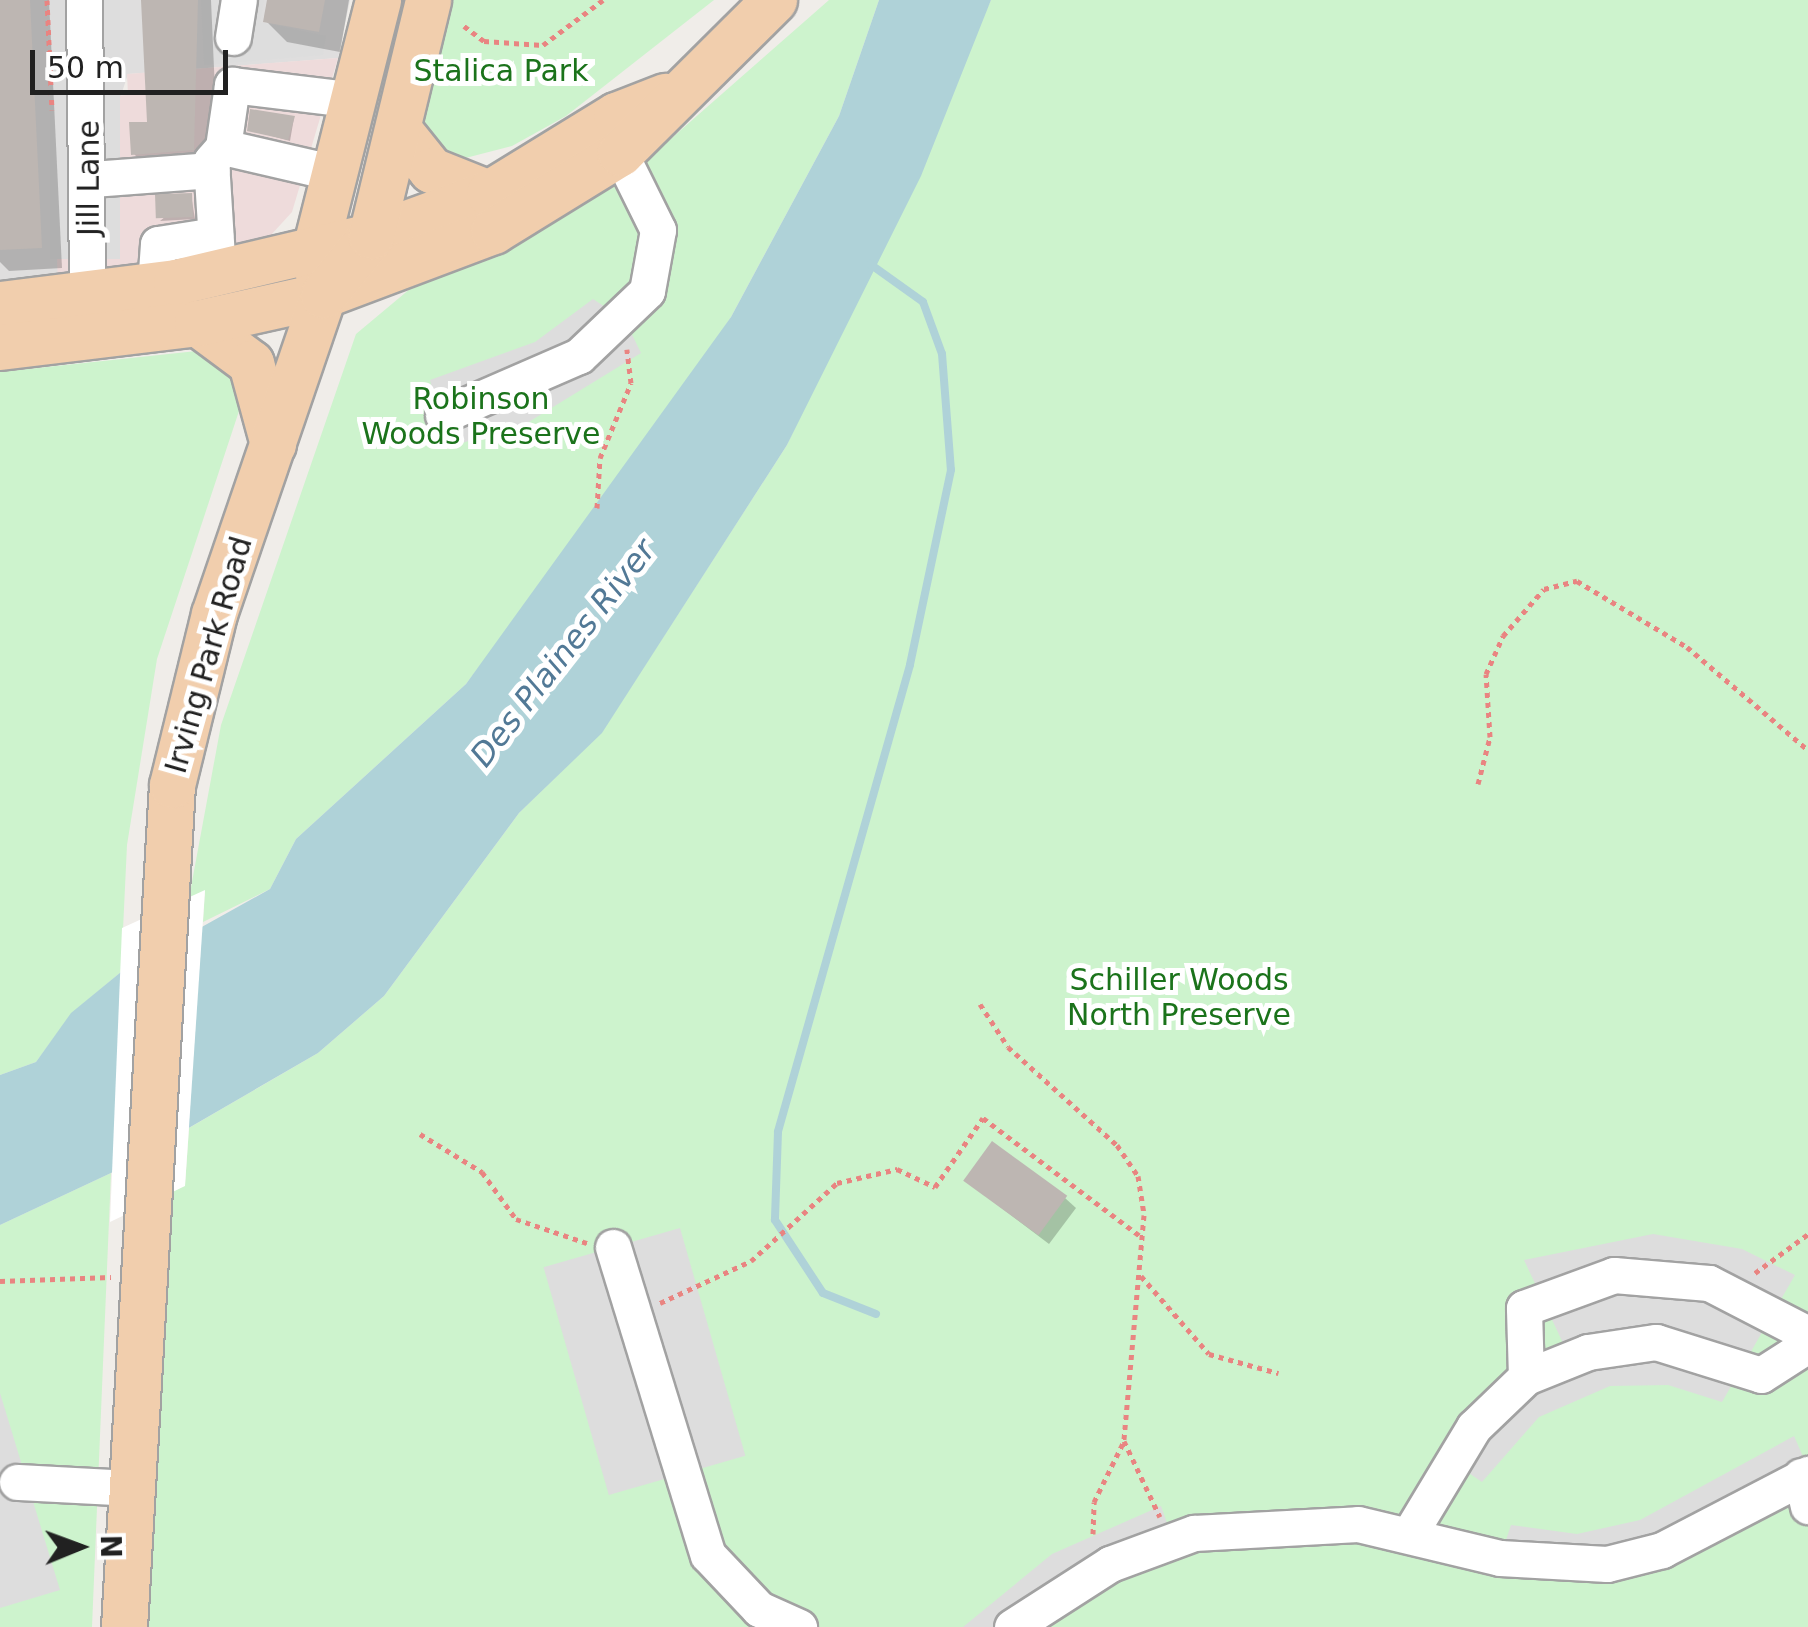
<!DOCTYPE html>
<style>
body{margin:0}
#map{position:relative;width:1808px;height:1627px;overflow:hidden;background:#f0ede9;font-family:"DejaVu Sans",sans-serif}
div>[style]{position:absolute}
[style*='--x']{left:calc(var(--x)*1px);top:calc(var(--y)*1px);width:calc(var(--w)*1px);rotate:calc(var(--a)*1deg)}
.residential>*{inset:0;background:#dfdede}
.commercial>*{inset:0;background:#eedbdb}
.park>*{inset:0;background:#cdf3cd}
.parking>*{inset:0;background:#ddd;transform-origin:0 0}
.water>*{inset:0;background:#afd2d8}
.pier>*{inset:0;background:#fff}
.shadow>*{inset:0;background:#0003}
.stream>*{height:8px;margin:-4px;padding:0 4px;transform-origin:4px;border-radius:4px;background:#afd2d8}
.building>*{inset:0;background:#bdb6b2;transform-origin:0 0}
.path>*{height:5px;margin-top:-2.5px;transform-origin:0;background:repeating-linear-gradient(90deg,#e98481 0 5px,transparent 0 10px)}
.roads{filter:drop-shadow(2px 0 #a2a2a2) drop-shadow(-2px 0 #a2a2a2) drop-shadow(0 2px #a2a2a2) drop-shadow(0 -2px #a2a2a2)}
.minor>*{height:35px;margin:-17.5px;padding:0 17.5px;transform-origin:17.5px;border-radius:17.5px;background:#fff}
.major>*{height:45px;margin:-22.5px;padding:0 22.5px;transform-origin:22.5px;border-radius:22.5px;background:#f1cead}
span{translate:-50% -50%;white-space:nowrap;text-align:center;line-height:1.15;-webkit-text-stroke:10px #fff;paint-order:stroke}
.park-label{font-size:30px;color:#1b731b}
.street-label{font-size:30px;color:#212121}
.water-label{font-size:32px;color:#527996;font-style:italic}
.north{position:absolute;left:30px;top:1497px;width:100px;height:100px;-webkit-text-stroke:8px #fff;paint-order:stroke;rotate:89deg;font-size:28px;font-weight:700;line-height:40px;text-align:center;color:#212121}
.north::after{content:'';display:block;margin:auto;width:35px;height:45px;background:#212121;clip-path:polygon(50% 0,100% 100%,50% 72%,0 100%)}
.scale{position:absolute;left:30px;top:50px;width:198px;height:45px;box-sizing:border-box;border:5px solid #212121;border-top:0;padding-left:12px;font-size:30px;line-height:35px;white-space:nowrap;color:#212121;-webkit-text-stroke:8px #fff;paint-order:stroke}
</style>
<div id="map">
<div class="residential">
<i style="clip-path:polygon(0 0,350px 0,338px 58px,128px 74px,58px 285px,0 291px)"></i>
</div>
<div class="commercial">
<i style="clip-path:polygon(338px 58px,292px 212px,271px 235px,240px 252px,58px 285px,51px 99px,128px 95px,127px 74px)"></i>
</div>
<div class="park">
<i style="clip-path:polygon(441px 0,714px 0,566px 116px,512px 146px,450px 162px,419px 120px)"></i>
<i style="clip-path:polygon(829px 0,879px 0,839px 116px,731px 317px,640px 454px,466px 684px,296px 839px,270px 889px,203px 922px,205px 891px,189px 898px,221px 725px,356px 334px,417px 283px,657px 151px)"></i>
<i style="clip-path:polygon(991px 0,1808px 0,1808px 1627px,145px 1627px,171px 1193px,185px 1185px,189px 1128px,318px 1053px,384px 996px,519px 813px,602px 732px,787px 445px)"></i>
<i style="clip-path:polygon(206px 350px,222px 353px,242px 402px,157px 659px,127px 845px,121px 972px,72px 1013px,36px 1062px,0 1075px,0 372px)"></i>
<i style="clip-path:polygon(111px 1173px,92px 1627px,0 1627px,0 1225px)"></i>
</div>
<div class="parking">
<i style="left:50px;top:0;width:70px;height:259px"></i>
<i style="clip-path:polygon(201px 0,264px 0,260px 22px,326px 36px,323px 55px,204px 65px)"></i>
<i style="clip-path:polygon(593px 299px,625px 320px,641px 353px,527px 423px,446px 448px,430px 380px,535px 342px)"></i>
<i style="left:680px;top:1228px;width:237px;height:142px;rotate:74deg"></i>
<i style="clip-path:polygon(1653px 1234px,1742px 1249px,1795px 1275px,1722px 1402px,1668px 1385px,1610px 1386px,1539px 1417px,1482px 1482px,1451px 1461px,1570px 1358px,1524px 1260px)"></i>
<i style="clip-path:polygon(0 1393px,60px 1590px,0 1608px)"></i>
<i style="clip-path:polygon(1794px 1436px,1808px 1468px,1688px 1538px,1500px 1558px,1511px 1525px,1577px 1534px,1640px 1520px)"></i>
<i style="clip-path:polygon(1161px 1506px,1172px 1537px,1012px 1627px,963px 1627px,1052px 1554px)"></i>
</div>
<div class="water">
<i style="clip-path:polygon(879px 0,991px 0,921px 176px,787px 445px,602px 733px,519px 813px,384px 996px,318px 1053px,111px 1173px,0 1225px,0 1075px,36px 1062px,71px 1013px,121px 972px,270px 889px,296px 839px,466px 684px,731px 317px,839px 116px)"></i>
</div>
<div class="pier">
<i style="clip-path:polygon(205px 890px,185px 1186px,110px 1222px,122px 928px)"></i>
</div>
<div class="shadow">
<i style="clip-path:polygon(0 0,49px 0,62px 268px,9px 271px,0 262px)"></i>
<i style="clip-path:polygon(143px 0,211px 0,218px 159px,152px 172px,134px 154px,149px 124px)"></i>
<i style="clip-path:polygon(270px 0,349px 0,340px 52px,287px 42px,266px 21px)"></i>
<i style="clip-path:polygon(294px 118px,290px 141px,250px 130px)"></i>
<i style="clip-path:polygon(191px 195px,195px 219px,160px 221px)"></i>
<i style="clip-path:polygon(966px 1181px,1065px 1198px,1076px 1208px,1049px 1244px)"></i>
</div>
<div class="stream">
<i style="--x:870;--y:264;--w:65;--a:35.6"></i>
<i style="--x:923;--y:302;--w:55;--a:69.9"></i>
<i style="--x:942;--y:354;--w:116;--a:85.6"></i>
<i style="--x:951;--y:470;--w:199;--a:101.9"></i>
<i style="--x:910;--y:665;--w:485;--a:105.8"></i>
<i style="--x:778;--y:1132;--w:88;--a:92"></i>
<i style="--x:775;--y:1220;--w:87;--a:56.7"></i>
<i style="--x:823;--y:1293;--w:57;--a:21.6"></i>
</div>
<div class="building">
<i style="clip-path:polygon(0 0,30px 0,42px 248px,0 250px)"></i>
<i style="clip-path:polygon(141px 0,198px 0,194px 150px,131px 155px,129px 122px,147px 122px)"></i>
<i style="clip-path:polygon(267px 0,325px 0,319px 32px,263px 22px)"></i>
<i style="clip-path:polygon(250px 109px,295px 116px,288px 140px,247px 131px)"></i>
<i style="left:192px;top:193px;width:24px;height:37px;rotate:88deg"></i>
<i style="left:992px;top:1141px;width:93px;height:49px;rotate:36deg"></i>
</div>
<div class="path">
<i style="--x:47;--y:0;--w:110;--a:87.4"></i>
<i style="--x:464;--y:26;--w:25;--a:37"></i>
<i style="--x:484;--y:41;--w:59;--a:3.9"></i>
<i style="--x:543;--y:45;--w:75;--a:-36.9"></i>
<i style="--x:597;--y:508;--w:50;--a:-86.6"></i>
<i style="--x:600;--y:458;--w:81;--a:-67.5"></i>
<i style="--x:631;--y:383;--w:34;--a:-97"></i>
<i style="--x:1478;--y:784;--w:49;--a:-75.7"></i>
<i style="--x:1490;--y:737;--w:63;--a:-93.6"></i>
<i style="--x:1486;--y:674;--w:42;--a:-65.9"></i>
<i style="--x:1503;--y:636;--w:62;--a:-48.9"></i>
<i style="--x:1544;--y:589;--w:34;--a:-14"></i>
<i style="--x:1577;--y:581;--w:128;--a:31"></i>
<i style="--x:1687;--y:647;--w:159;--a:40.4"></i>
<i style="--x:980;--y:1004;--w:51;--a:56.9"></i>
<i style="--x:1008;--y:1047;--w:147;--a:42"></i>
<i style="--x:1117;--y:1145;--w:37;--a:56"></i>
<i style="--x:1138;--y:1176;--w:39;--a:81"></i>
<i style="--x:1144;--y:1215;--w:227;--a:95.1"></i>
<i style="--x:1124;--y:1441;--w:84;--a:64.7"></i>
<i style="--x:420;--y:1134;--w:73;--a:31.5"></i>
<i style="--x:482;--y:1172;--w:58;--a:54.1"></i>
<i style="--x:516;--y:1219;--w:75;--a:18.7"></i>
<i style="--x:1755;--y:1273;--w:66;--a:-36.3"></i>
<i style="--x:1141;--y:1276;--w:103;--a:48.9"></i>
<i style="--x:1209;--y:1354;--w:72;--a:15.4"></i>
<i style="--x:0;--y:1281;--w:111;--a:-2.1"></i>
<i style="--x:660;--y:1303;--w:100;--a:-24.8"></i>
<i style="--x:751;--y:1261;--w:116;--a:-42.2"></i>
<i style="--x:837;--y:1183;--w:62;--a:-13.1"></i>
<i style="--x:897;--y:1169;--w:42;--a:25.3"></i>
<i style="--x:935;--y:1187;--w:84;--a:-55.2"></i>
<i style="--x:983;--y:1118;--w:196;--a:36.9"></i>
<i style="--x:1093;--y:1534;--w:32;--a:-88"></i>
<i style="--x:1094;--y:1502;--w:66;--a:-63.8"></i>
</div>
<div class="roads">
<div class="minor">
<i style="--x:84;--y:0;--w:296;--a:89.4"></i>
<i style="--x:233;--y:37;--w:37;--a:-81"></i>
<i style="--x:223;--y:147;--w:116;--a:13"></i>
<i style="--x:92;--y:179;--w:120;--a:-4.3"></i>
<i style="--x:218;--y:273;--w:112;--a:-93.6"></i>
<i style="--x:211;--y:161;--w:18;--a:-49"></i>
<i style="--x:223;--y:147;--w:63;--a:-81.7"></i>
<i style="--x:232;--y:85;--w:125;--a:6.9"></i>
<i style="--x:155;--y:285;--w:41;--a:-85.8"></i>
<i style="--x:158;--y:244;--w:58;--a:-9"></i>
<i style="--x:443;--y:415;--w:148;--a:-23.5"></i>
<i style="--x:579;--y:356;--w:94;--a:-43.7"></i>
<i style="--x:647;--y:291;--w:62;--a:-79.8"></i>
<i style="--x:658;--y:230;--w:86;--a:-116.3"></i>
<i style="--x:613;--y:1247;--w:322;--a:72.9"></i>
<i style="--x:708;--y:1555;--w:74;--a:46.6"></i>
<i style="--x:759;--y:1609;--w:44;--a:24.2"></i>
<i style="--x:1526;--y:1377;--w:69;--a:-91.7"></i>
<i style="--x:1524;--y:1308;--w:96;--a:-20.1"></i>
<i style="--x:1614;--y:1275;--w:95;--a:4.8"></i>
<i style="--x:1709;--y:1283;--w:111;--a:27.3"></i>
<i style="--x:1801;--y:1476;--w:31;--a:77"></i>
<i style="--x:17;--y:1482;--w:114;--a:3"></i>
<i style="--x:1410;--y:1533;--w:124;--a:-58.9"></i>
<i style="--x:1474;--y:1427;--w:72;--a:-43.9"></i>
<i style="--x:1526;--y:1377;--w:67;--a:-22"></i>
<i style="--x:1588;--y:1352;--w:69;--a:-8.4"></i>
<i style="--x:1656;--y:1342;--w:110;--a:17.4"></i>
<i style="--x:1761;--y:1375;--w:56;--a:-32.6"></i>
<i style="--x:1012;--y:1627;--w:117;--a:-32.7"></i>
<i style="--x:1110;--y:1564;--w:90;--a:-20.3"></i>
<i style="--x:1194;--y:1533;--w:164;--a:-3.1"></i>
<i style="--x:1358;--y:1524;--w:146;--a:13.5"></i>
<i style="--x:1500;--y:1558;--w:107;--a:3.2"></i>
<i style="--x:1607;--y:1564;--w:57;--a:-14.3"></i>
<i style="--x:1662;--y:1550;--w:165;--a:-27.5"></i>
</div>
<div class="major">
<i style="--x:399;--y:130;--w:51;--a:51.3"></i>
<i style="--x:431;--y:170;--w:62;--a:21.6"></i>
<i style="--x:318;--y:274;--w:21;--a:-101"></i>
<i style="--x:314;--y:253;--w:261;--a:-75.8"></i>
<i style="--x:0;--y:304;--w:177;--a:-7.1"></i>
<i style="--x:176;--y:282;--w:200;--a:-13.3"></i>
<i style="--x:371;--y:236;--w:126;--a:-20"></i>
<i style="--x:489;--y:193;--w:149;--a:-31.6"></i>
<i style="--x:616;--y:115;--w:53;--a:-21.2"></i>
<i style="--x:197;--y:323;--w:67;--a:36.5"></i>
<i style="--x:251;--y:363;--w:84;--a:74.8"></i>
<i style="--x:0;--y:347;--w:198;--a:-6.9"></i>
<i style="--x:197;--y:323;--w:129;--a:-12.5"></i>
<i style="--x:323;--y:295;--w:182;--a:-20.6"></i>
<i style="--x:493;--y:231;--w:149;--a:-31.6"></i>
<i style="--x:620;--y:153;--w:217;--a:-44.8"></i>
<i style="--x:124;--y:1627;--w:843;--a:-86.74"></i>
<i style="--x:172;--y:785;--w:176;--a:-76.2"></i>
<i style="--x:214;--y:614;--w:337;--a:-71.1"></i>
<i style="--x:323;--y:295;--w:76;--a:-50.9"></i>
<i style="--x:371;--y:236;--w:243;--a:-76.4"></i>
</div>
</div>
<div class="park-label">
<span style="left:501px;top:71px">Stalica Park</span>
<span style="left:481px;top:416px">Robinson<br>Woods Preserve</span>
<span style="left:1179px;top:997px">Schiller Woods<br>North Preserve</span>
</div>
<div class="street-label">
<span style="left:89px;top:178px;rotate:-90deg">Jill Lane</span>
<span style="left:209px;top:655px;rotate:-74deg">Irving Park Road</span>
</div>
<div class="water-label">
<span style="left:563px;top:653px;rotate:-52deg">Des Plaines River</span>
</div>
<div class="north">N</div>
<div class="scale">50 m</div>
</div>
